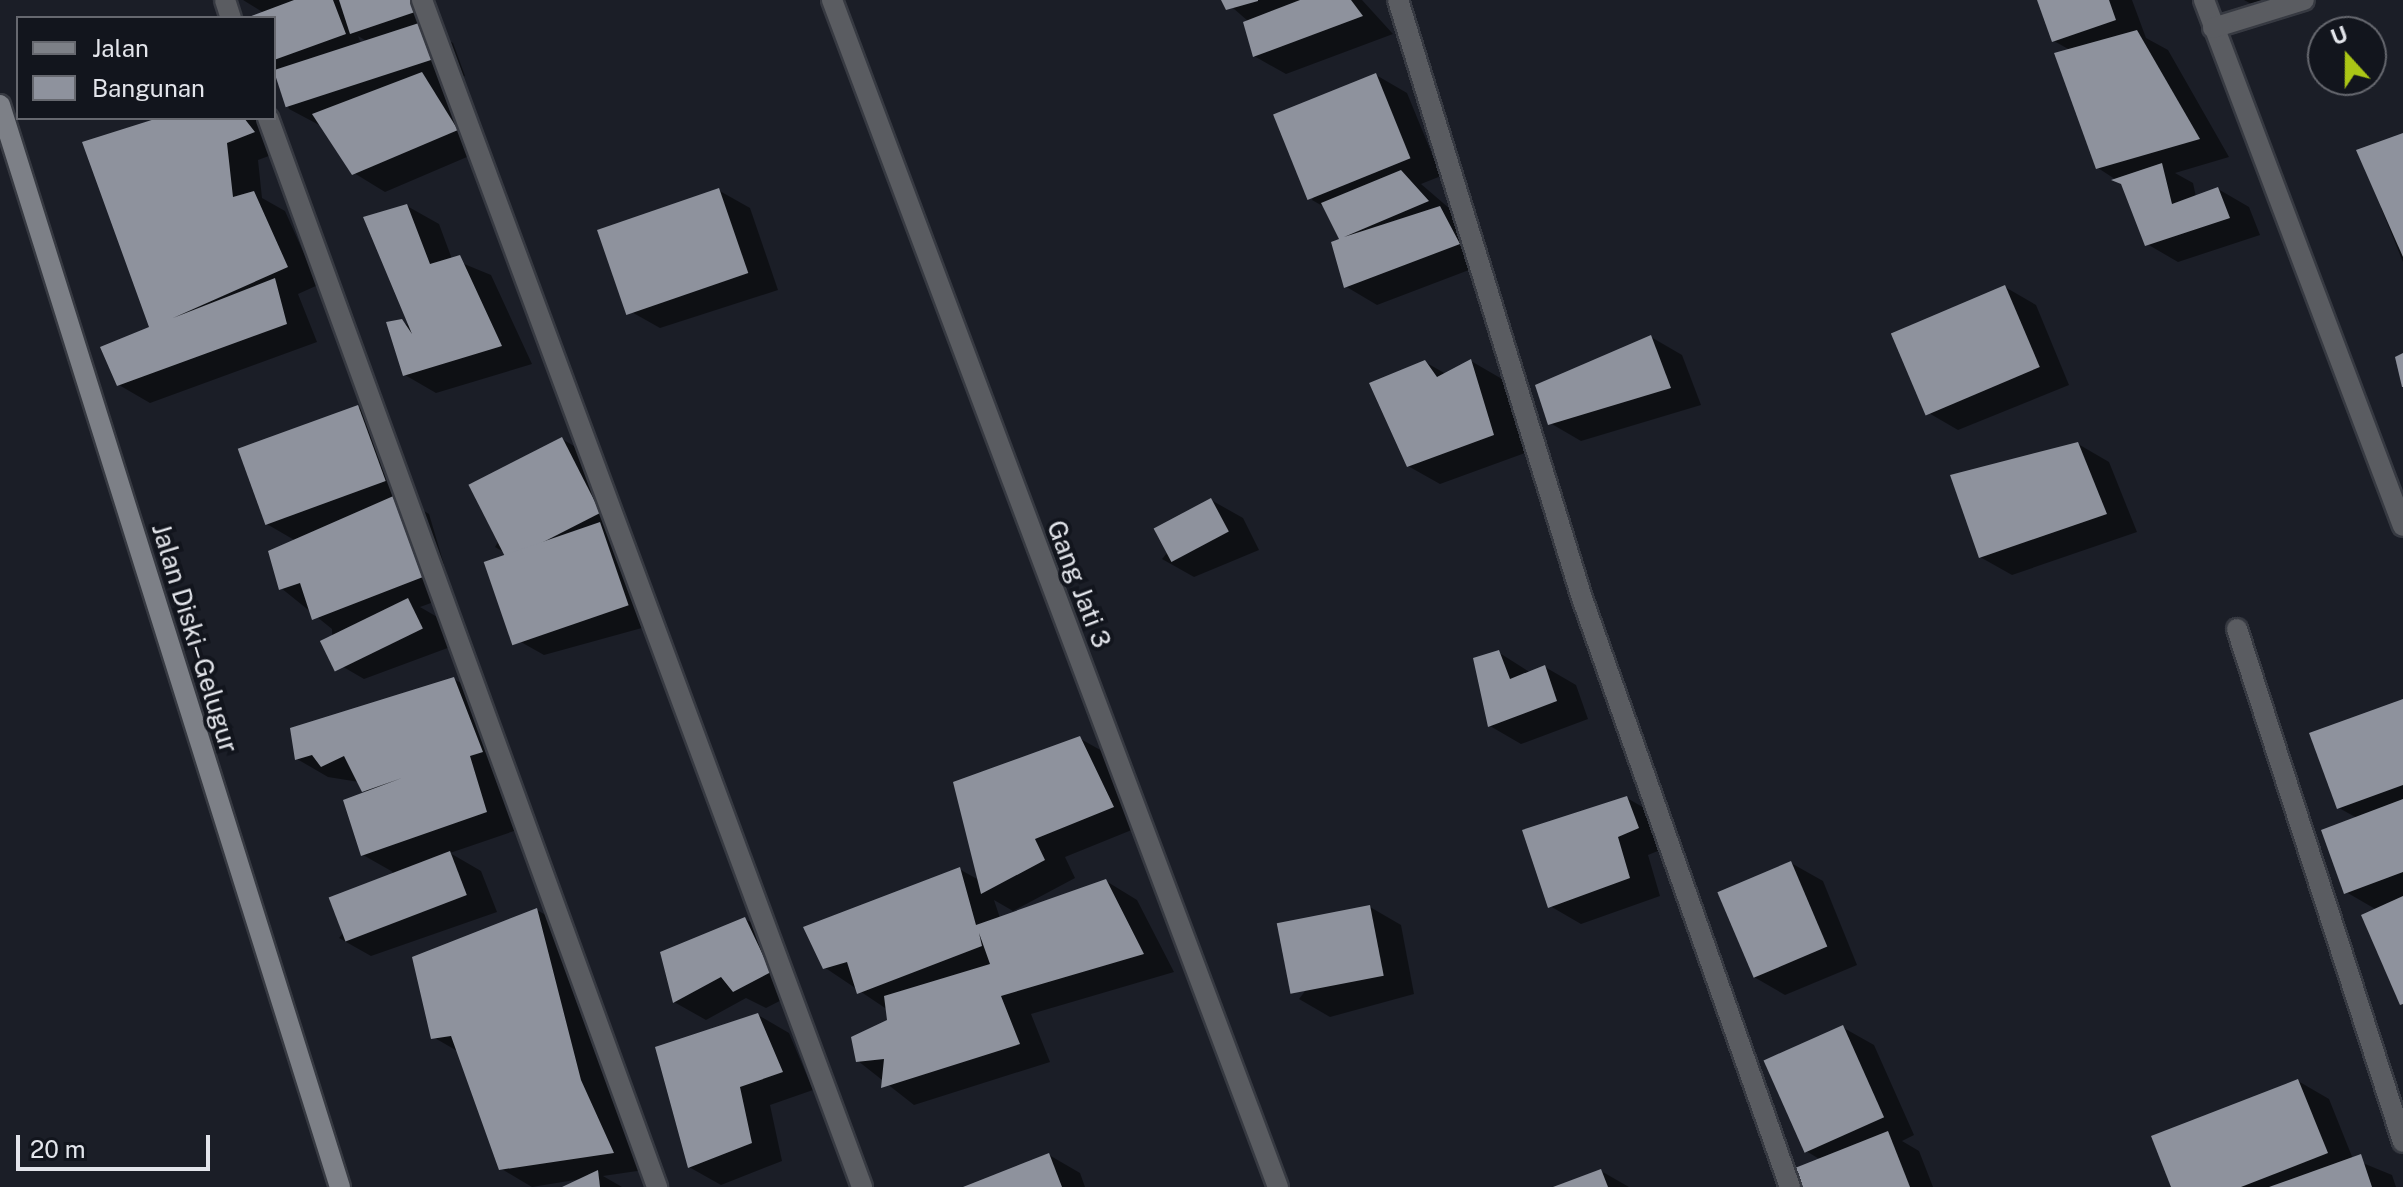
<!DOCTYPE html>
<meta charset="utf-8">
<style>
body{margin:0}
#map{position:relative;width:2403px;height:1187px;overflow:hidden;background:#1b1e27;font-family:"Public Sans",sans-serif}
div>[style]{position:absolute}
[style*='--x']{left:calc(var(--x)*1px);top:calc(var(--y)*1px);width:calc(var(--w)*1px);rotate:calc(var(--a)*1deg)}
.shadow>*{inset:0;background:#0007}
.building>*{inset:0;background:#8e929d;transform-origin:0 0}
.roads{filter:drop-shadow(2px 0 #373a42) drop-shadow(-2px 0 #373a42) drop-shadow(0 2px #373a42) drop-shadow(0 -2px #373a42)}
.street>*{height:20px;margin:-10px;padding:0 10px;transform-origin:10px;border-radius:10px;background:#5a5c61}
.secondary>*{height:20px;margin:-10px;padding:0 10px;transform-origin:10px;border-radius:10px;background:#7d8087}
span{translate:-50% -50%;white-space:nowrap;text-align:center;line-height:1.15;-webkit-text-stroke:8px #12151d;paint-order:stroke}
.street-label{font-size:26px;color:#e3e5eb}
.legend{position:absolute;left:16px;top:16px;width:260px;height:104px;box-sizing:border-box;background:#12151d;border:2px solid #66686f;margin:0;padding:10px 14px;list-style:none;font-size:24px;color:#e3e5eb}
.legend li{display:flex;align-items:center;gap:16px;height:40px}
.legend b{width:40px;border:2px solid #66686f}
.north{position:absolute;left:2307px;top:16px;width:80px;height:80px;box-sizing:border-box;background:#12151d;border:2px solid #66686f;border-radius:50%;rotate:339deg;font-size:22px;font-weight:700;line-height:32px;text-align:center;color:#e3e5eb}
.north::after{content:'';display:block;margin:auto;width:28px;height:36px;background:#abc616;clip-path:polygon(50% 0,100% 100%,50% 72%,0 100%)}
.scale{position:absolute;left:16px;top:1135px;width:194px;height:36px;box-sizing:border-box;border:4px solid #e3e5eb;border-top:0;padding-left:10px;font-size:24px;line-height:28px;white-space:nowrap;color:#e3e5eb;-webkit-text-stroke:6px #12151d;paint-order:stroke}
</style>
<div id="map">
<div class="shadow">
<i style="clip-path:polygon(evenodd,243px 0,430px 0,420px 24px,453px 43px,465px 76px,440px 85px,454px 93px,488px 148px,385px 192px,354px 173px,323px 127px,289px 109px,274px 70px,274px 18px,251px 18px,264px 13px,243px 0,358px 36px,370px 43px,362px 46px,358px 36px)"></i>
<i style="clip-path:polygon(1224px 0,1362px 0,1393px 34px,1286px 74px,1254px 56px,1249px 22px)"></i>
<i style="clip-path:polygon(2039px 0,2132px 0,2146px 38px,2168px 50px,2229px 157px,2175px 173px,2193px 183px,2196px 197px,2218px 189px,2249px 207px,2260px 235px,2178px 262px,2147px 244px,2124px 185px,2098px 168px,2070px 50px,2054px 41px)"></i>
<i style="clip-path:polygon(2244px 0,2275px 0,2255px 6px)"></i>
<i style="clip-path:polygon(1376px 75px,1407px 93px,1441px 176px,1421px 184px,1471px 227px,1490px 262px,1377px 305px,1345px 286px,1341px 240px,1326px 208px,1312px 200px)"></i>
<i style="clip-path:polygon(165px 118px,259px 118px,285px 150px,258px 160px,262px 198px,285px 211px,318px 285px,298px 294px,317px 342px,150px 403px,119px 385px,151px 329px)"></i>
<i style="clip-path:polygon(2403px 135px,2403px 262px,2358px 151px)"></i>
<i style="clip-path:polygon(718px 190px,750px 208px,778px 290px,660px 328px,628px 310px)"></i>
<i style="clip-path:polygon(407px 206px,439px 224px,452px 259px,491px 275px,532px 364px,436px 393px,405px 375px,402px 322px,412px 327px)"></i>
<i style="clip-path:polygon(2005px 287px,2036px 305px,2069px 385px,1958px 430px,1927px 412px)"></i>
<i style="clip-path:polygon(1651px 337px,1682px 355px,1701px 405px,1581px 441px,1550px 423px)"></i>
<i style="clip-path:polygon(1471px 361px,1502px 379px,1525px 453px,1440px 484px,1408px 466px,1425px 362px,1446px 374px)"></i>
<i style="clip-path:polygon(358px 407px,389px 425px,407px 501px,429px 514px,453px 595px,420px 607px,439px 618px,453px 646px,364px 679px,333px 661px,332px 629px,281px 588px,296px 541px,265px 523px)"></i>
<i style="clip-path:polygon(562px 439px,593px 457px,631px 530px,617px 535px,660px 623px,544px 655px,512px 637px,509px 555px,495px 547px)"></i>
<i style="clip-path:polygon(2078px 444px,2109px 462px,2137px 532px,2012px 575px,1980px 557px)"></i>
<i style="clip-path:polygon(1211px 500px,1243px 518px,1259px 550px,1194px 577px,1162px 559px)"></i>
<i style="clip-path:polygon(1498px 652px,1531px 673px,1545px 667px,1576px 685px,1588px 719px,1521px 744px,1490px 726px)"></i>
<i style="clip-path:polygon(454px 679px,486px 698px,517px 830px,450px 853px,481px 871px,497px 912px,371px 956px,339px 938px,393px 872px,363px 855px,368px 793px,359px 782px,328px 777px,297px 759px)"></i>
<i style="clip-path:polygon(2403px 701px,2403px 1005px,2377px 910px,2346px 892px,2357px 818px,2339px 808px)"></i>
<i style="clip-path:polygon(1079px 738px,1111px 756px,1144px 825px,1065px 857px,1075px 878px,1013px 911px,994px 900px,1000px 918px,1106px 881px,1137px 900px,1174px 972px,1031px 1014px,1050px 1062px,914px 1105px,858px 1061px,890px 1022px,888px 1010px,824px 967px,959px 869px,979px 880px)"></i>
<i style="clip-path:polygon(1627px 798px,1658px 816px,1670px 846px,1648px 855px,1660px 896px,1581px 924px,1550px 906px)"></i>
<i style="clip-path:polygon(1791px 863px,1823px 881px,1857px 965px,1785px 995px,1754px 977px)"></i>
<i style="clip-path:polygon(1370px 907px,1401px 925px,1414px 994px,1330px 1017px,1299px 999px)"></i>
<i style="clip-path:polygon(537px 910px,568px 928px,612px 1099px,644px 1170px,603px 1176px,622px 1187px,567px 1187px,581px 1179px,532px 1187px,500px 1168px,459px 1052px,433px 1037px)"></i>
<i style="clip-path:polygon(745px 919px,777px 937px,801px 990px,766px 1008px,746px 998px,706px 1020px,674px 1002px)"></i>
<i style="clip-path:polygon(758px 1015px,789px 1033px,813px 1090px,770px 1105px,782px 1161px,721px 1185px,689px 1167px)"></i>
<i style="clip-path:polygon(1842px 1027px,1874px 1045px,1914px 1135px,1902px 1141px,1919px 1151px,1933px 1187px,1805px 1187px,1821px 1160px,1806px 1151px)"></i>
<i style="clip-path:polygon(2298px 1081px,2329px 1099px,2353px 1159px,2392px 1175px,2396px 1187px,2173px 1187px)"></i>
<i style="clip-path:polygon(1049px 1155px,1080px 1173px,1085px 1187px,968px 1187px)"></i>
<i style="clip-path:polygon(1601px 1171px,1629px 1187px,1558px 1187px)"></i>
</div>
<div class="building">
<i style="clip-path:polygon(294px 0,333px 0,346px 34px,274px 60px,274px 18px,246px 18px)"></i>
<i style="clip-path:polygon(339px 0,418px 0,421px 10px,350px 34px)"></i>
<i style="clip-path:polygon(1221px 0,1258px 0,1258px 1px,1226px 10px)"></i>
<i style="clip-path:polygon(1300px 0,1351px 0,1363px 16px,1253px 57px,1243px 22px)"></i>
<i style="clip-path:polygon(2037px 0,2109px 0,2116px 20px,2052px 42px)"></i>
<i style="left:422px;top:22px;width:39px;height:156px;rotate:72deg"></i>
<i style="clip-path:polygon(2137px 30px,2200px 139px,2096px 169px,2054px 53px)"></i>
<i style="clip-path:polygon(422px 72px,458px 130px,352px 175px,312px 114px)"></i>
<i style="left:1376px;top:73px;width:92px;height:111px;rotate:68deg"></i>
<i style="clip-path:polygon(158px 118px,244px 118px,255px 132px,227px 143px,233px 197px,254px 191px,288px 267px,173px 318px,275px 278px,287px 324px,117px 386px,100px 347px,149px 327px,82px 142px)"></i>
<i style="clip-path:polygon(2403px 133px,2403px 257px,2356px 150px)"></i>
<i style="clip-path:polygon(2162px 163px,2172px 204px,2218px 187px,2230px 218px,2145px 246px,2121px 184px,2111px 180px)"></i>
<i style="clip-path:polygon(1401px 170px,1429px 201px,1344px 237px,1440px 206px,1460px 244px,1344px 288px,1331px 242px,1339px 239px,1321px 203px)"></i>
<i style="left:719px;top:188px;width:90px;height:129px;rotate:71deg"></i>
<i style="clip-path:polygon(407px 204px,430px 264px,460px 255px,502px 346px,403px 376px,386px 322px,402px 319px,412px 334px,363px 217px)"></i>
<i style="left:2005px;top:285px;width:89px;height:124px;rotate:67deg"></i>
<i style="clip-path:polygon(1651px 335px,1671px 388px,1548px 425px,1535px 385px)"></i>
<i style="clip-path:polygon(2403px 353px,2403px 387px,2402px 387px,2395px 357px)"></i>
<i style="clip-path:polygon(1471px 359px,1494px 435px,1407px 467px,1369px 383px,1425px 360px,1437px 377px)"></i>
<i style="left:358px;top:405px;width:81px;height:128px;rotate:70deg"></i>
<i style="left:562px;top:437px;width:85px;height:105px;rotate:63deg"></i>
<i style="clip-path:polygon(2078px 442px,2107px 514px,1979px 558px,1950px 475px)"></i>
<i style="clip-path:polygon(398px 494px,423px 577px,312px 620px,300px 583px,279px 590px,268px 551px)"></i>
<i style="left:1211px;top:498px;width:38px;height:65px;rotate:62deg"></i>
<i style="left:600px;top:522px;width:88px;height:123px;rotate:71deg"></i>
<i style="left:408px;top:598px;width:34px;height:98px;rotate:64deg"></i>
<i style="clip-path:polygon(1499px 650px,1510px 679px,1545px 665px,1557px 701px,1488px 727px,1473px 658px)"></i>
<i style="clip-path:polygon(454px 677px,483px 752px,470px 756px,487px 812px,361px 856px,343px 800px,402px 778px,362px 792px,344px 756px,321px 767px,312px 755px,295px 760px,290px 728px)"></i>
<i style="clip-path:polygon(2403px 699px,2403px 785px,2337px 809px,2309px 733px)"></i>
<i style="clip-path:polygon(1080px 736px,1114px 807px,1035px 839px,1045px 860px,981px 894px,953px 782px)"></i>
<i style="clip-path:polygon(1627px 796px,1639px 828px,1618px 837px,1630px 878px,1548px 908px,1522px 830px)"></i>
<i style="clip-path:polygon(2403px 799px,2403px 872px,2344px 894px,2321px 830px)"></i>
<i style="left:450px;top:851px;width:47px;height:130px;rotate:69deg"></i>
<i style="left:1791px;top:861px;width:93px;height:80px;rotate:67deg"></i>
<i style="clip-path:polygon(960px 867px,976px 925px,1106px 879px,1144px 954px,1001px 996px,1020px 1044px,881px 1088px,884px 1059px,856px 1062px,851px 1037px,887px 1020px,884px 996px,990px 964px,979px 933px,982px 946px,857px 994px,847px 962px,823px 969px,803px 927px)"></i>
<i style="clip-path:polygon(2403px 896px,2403px 1004px,2400px 1005px,2361px 915px)"></i>
<i style="left:1370px;top:905px;width:72px;height:95px;rotate:79deg"></i>
<i style="clip-path:polygon(537px 908px,581px 1080px,614px 1153px,499px 1170px,451px 1036px,431px 1039px,412px 957px)"></i>
<i style="clip-path:polygon(745px 917px,771px 972px,733px 992px,721px 977px,673px 1003px,660px 952px)"></i>
<i style="clip-path:polygon(758px 1013px,783px 1072px,740px 1087px,752px 1143px,688px 1168px,655px 1047px)"></i>
<i style="left:1843px;top:1025px;width:101px;height:87px;rotate:66deg"></i>
<i style="clip-path:polygon(2298px 1079px,2328px 1153px,2241px 1187px,2171px 1187px,2151px 1136px)"></i>
<i style="clip-path:polygon(1888px 1131px,1910px 1187px,1803px 1187px,1795px 1168px)"></i>
<i style="clip-path:polygon(1049px 1153px,1062px 1187px,963px 1187px)"></i>
<i style="clip-path:polygon(2361px 1154px,2372px 1187px,2269px 1187px)"></i>
<i style="clip-path:polygon(1601px 1169px,1608px 1187px,1553px 1187px)"></i>
<i style="clip-path:polygon(598px 1170px,600px 1187px,562px 1187px)"></i>
</div>
<div class="roads">
<div class="street">
<i style="--x:225;--y:0;--w:19;--a:72"></i>
<i style="--x:422;--y:0;--w:1266;--a:69.66"></i>
<i style="--x:832;--y:0;--w:1268;--a:69.41"></i>
<i style="--x:1398;--y:0;--w:626;--a:72.9"></i>
<i style="--x:1582;--y:598;--w:625;--a:70.55"></i>
<i style="--x:2204;--y:0;--w:562;--a:69.28"></i>
<i style="--x:2213;--y:28;--w:95;--a:-17.1"></i>
<i style="--x:268;--y:118;--w:1138;--a:70"></i>
<i style="--x:2237;--y:629;--w:539;--a:72.07"></i>
</div>
<div class="secondary">
<i style="--x:0;--y:105;--w:1134;--a:72.56"></i>
</div>
</div>
<div class="street-label">
<span style="left:1079px;top:584px;rotate:69deg">Gang Jati 3</span>
<span style="left:195px;top:638px;rotate:73deg">Jalan Diski–Gelugur</span>
</div>
<ul class="legend">
<li><b style="height:10px;background:#7d8087"></b>Jalan</li>
<li><b style="height:22px;background:#8e929d"></b>Bangunan</li>
</ul>
<div class="north">U</div>
<div class="scale">20 m</div>
</div>
